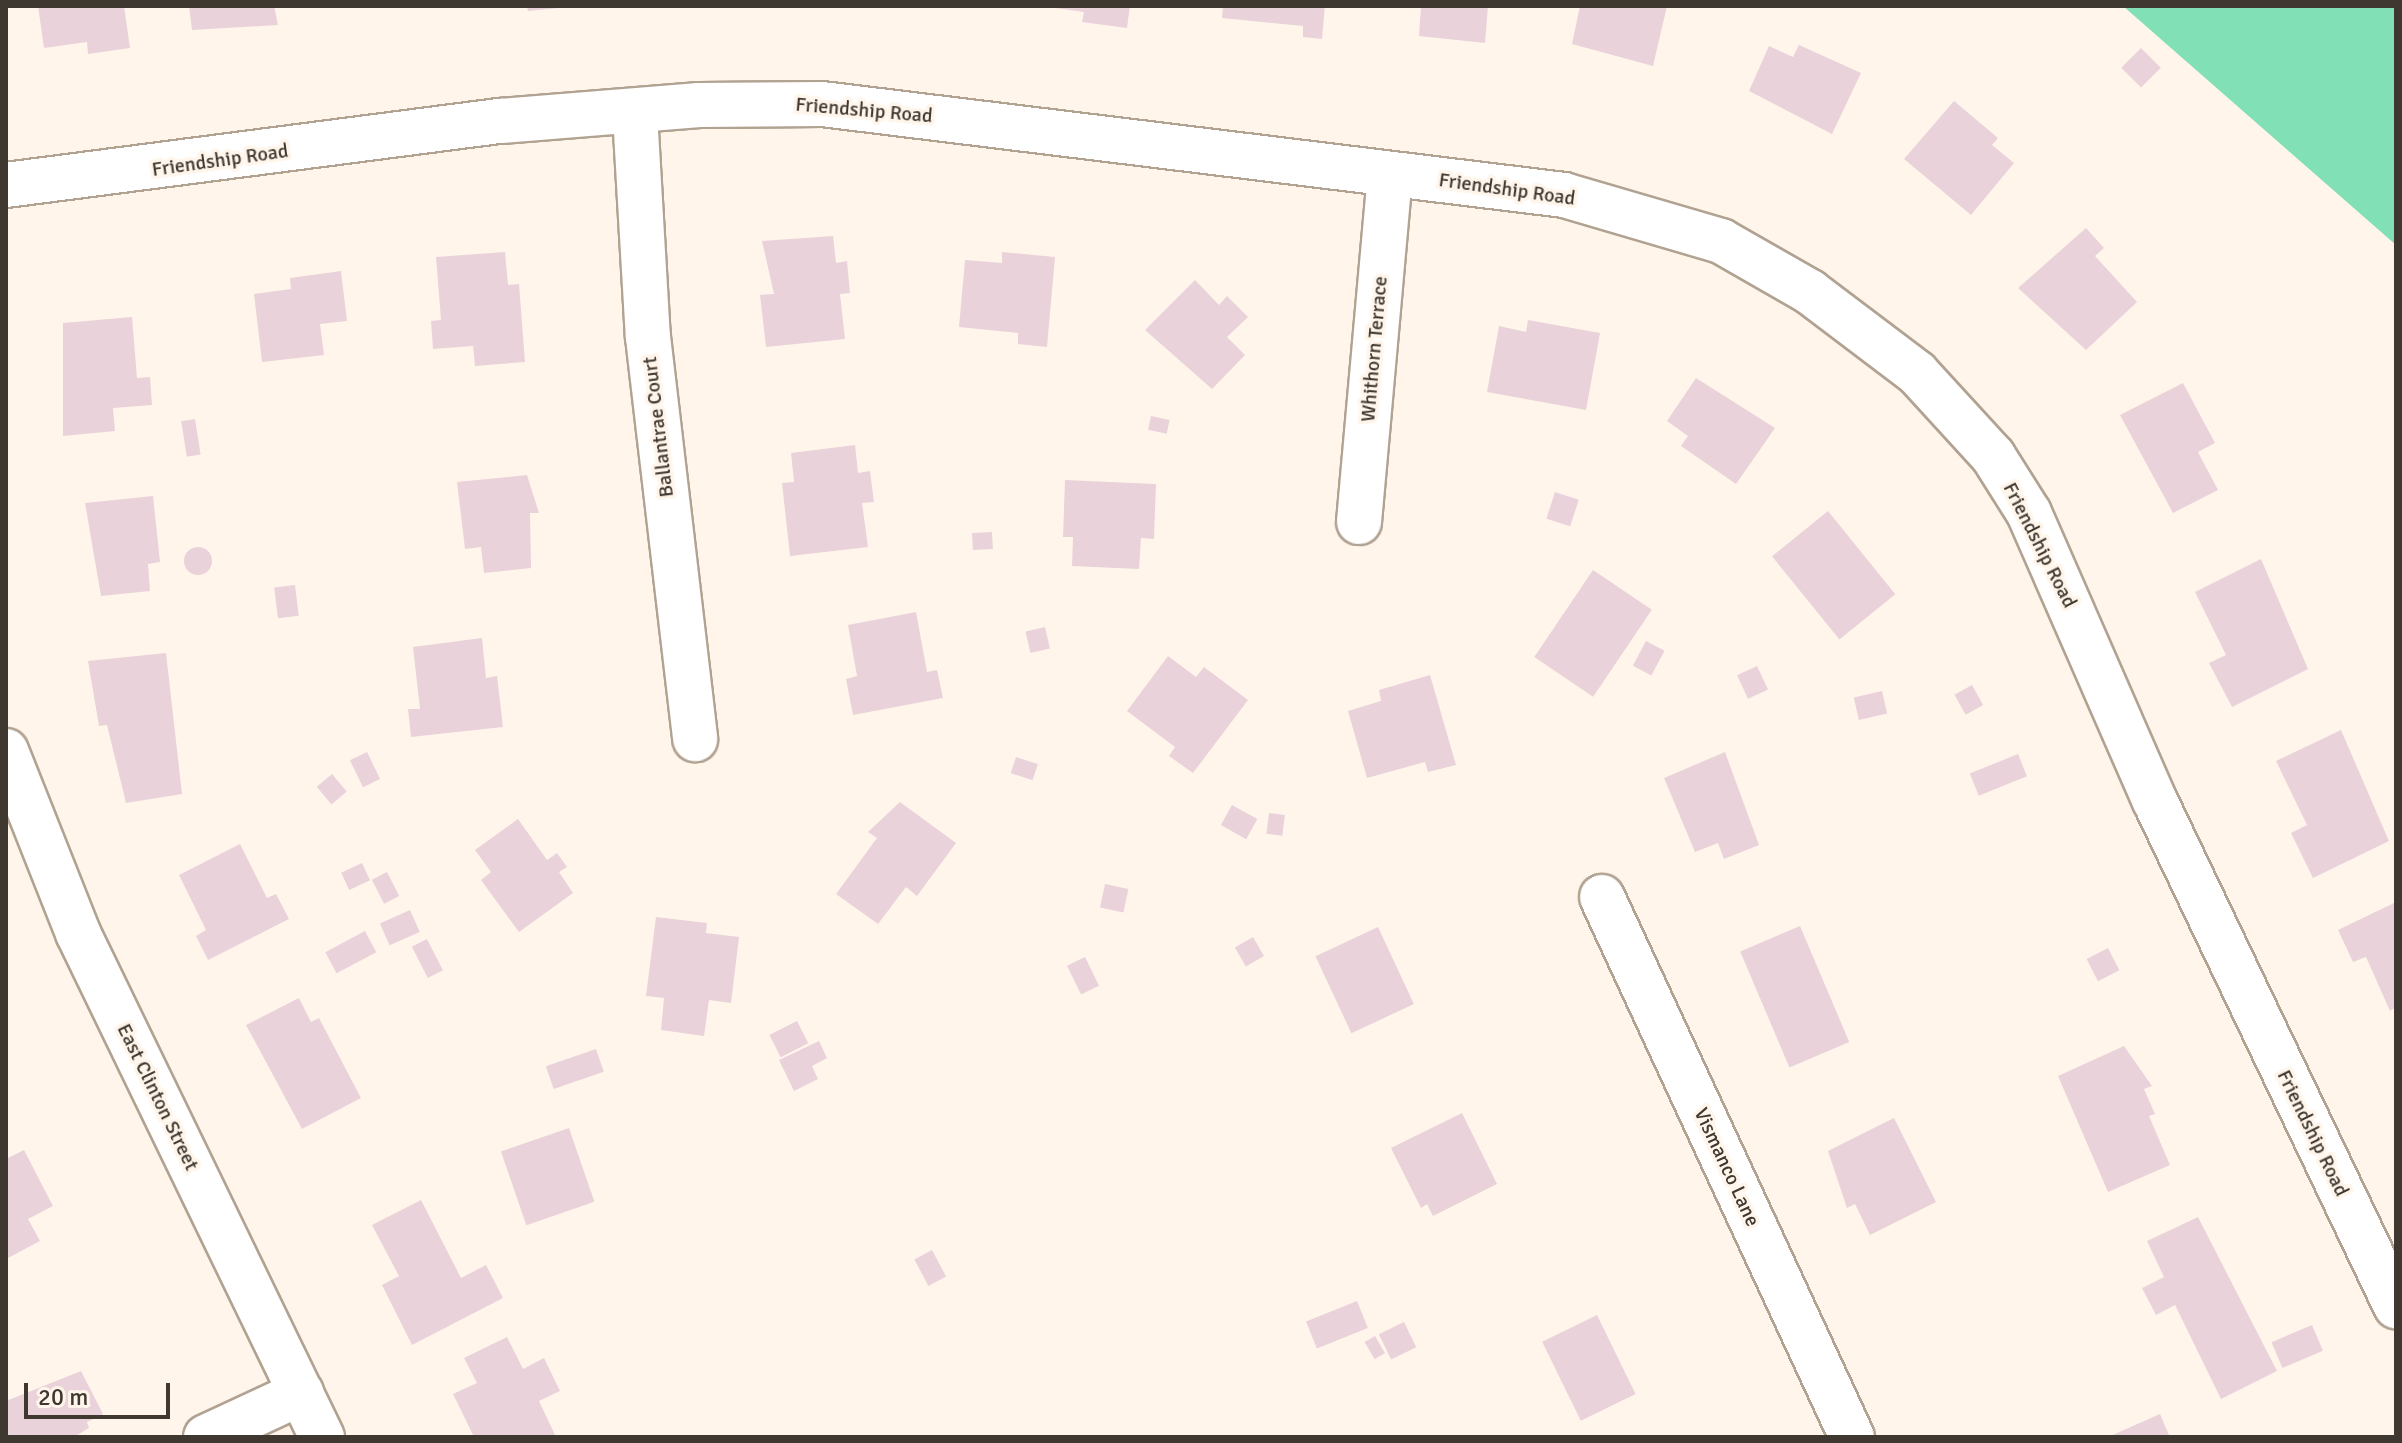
<!DOCTYPE html>
<style>
body{margin:0}
#map{position:relative;width:2402px;height:1443px;overflow:hidden;background:#fff5ea;font-family:Signika,sans-serif}
div>[style]{position:absolute}
[style*='--x']{left:calc(var(--x)*1px);top:calc(var(--y)*1px);width:calc(var(--w)*1px);rotate:calc(var(--a)*1deg)}
.green>*{inset:0;background:#82e0b6}
.building>*{inset:0;background:#ead2db;transform-origin:0 0}
.round{border-radius:50%}
.roads{filter:drop-shadow(2px 0 #b1a291) drop-shadow(-2px 0 #b1a291) drop-shadow(0 2px #b1a291) drop-shadow(0 -2px #b1a291)}
.minor>*{height:44px;margin:-22px;padding:0 22px;transform-origin:22px;border-radius:22px;background:#fff}
span{translate:-50% -50%;white-space:nowrap;text-align:center;line-height:1.15;-webkit-text-stroke:7px #fff5ea;paint-order:stroke}
.street-label{font-size:20px;color:#3e3831}
.frame{position:absolute;inset:0;border:8px solid #3e3831;pointer-events:none}
.scale{position:absolute;left:24px;top:1383px;width:146px;height:36px;box-sizing:border-box;border:4px solid #3e3831;border-top:0;padding-left:10px;font-size:24px;line-height:28px;white-space:nowrap;color:#3e3831;-webkit-text-stroke:6px #fff5ea;paint-order:stroke}
</style>
<div id="map">
<div class="green">
<i style="clip-path:polygon(2123px 6px,2396px 6px,2396px 245px)"></i>
</div>
<div class="building">
<i style="clip-path:polygon(38px 6px,124px 6px,130px 48px,88px 54px,87px 42px,44px 48px)"></i>
<i style="clip-path:polygon(189px 6px,274px 6px,278px 25px,192px 30px)"></i>
<i style="clip-path:polygon(527px 6px,558px 6px,559px 8px,528px 11px)"></i>
<i style="clip-path:polygon(1130px 6px,1127px 28px,1082px 22px,1084px 12px,1055px 8px)"></i>
<i style="clip-path:polygon(1223px 6px,1325px 6px,1322px 39px,1303px 37px,1303px 26px,1222px 18px)"></i>
<i style="clip-path:polygon(1421px 6px,1488px 6px,1485px 43px,1419px 36px)"></i>
<i style="clip-path:polygon(1580px 6px,1667px 6px,1653px 66px,1572px 44px)"></i>
<i style="clip-path:polygon(1799px 45px,1861px 73px,1832px 134px,1749px 91px,1769px 46px,1793px 57px)"></i>
<i style="left:2141px;top:48px;width:28px;height:28px;rotate:45deg"></i>
<i style="clip-path:polygon(1954px 101px,1998px 138px,1992px 145px,2014px 163px,1971px 215px,1904px 159px)"></i>
<i style="clip-path:polygon(2086px 228px,2104px 248px,2095px 256px,2137px 302px,2086px 350px,2018px 288px)"></i>
<i style="clip-path:polygon(833px 236px,836px 263px,847px 261px,850px 293px,840px 294px,845px 339px,766px 347px,760px 295px,774px 294px,762px 241px)"></i>
<i style="clip-path:polygon(505px 252px,508px 285px,519px 284px,525px 362px,475px 366px,473px 346px,433px 349px,431px 321px,441px 320px,436px 257px)"></i>
<i style="clip-path:polygon(1002px 252px,1055px 257px,1047px 347px,1018px 344px,1018px 333px,959px 327px,965px 260px,1002px 263px)"></i>
<i style="clip-path:polygon(341px 271px,347px 321px,320px 324px,324px 355px,262px 362px,254px 294px,291px 289px,290px 278px)"></i>
<i style="clip-path:polygon(1195px 280px,1219px 305px,1227px 296px,1248px 317px,1227px 337px,1245px 355px,1212px 389px,1145px 330px)"></i>
<i style="clip-path:polygon(132px 317px,137px 378px,150px 377px,152px 405px,113px 408px,115px 431px,63px 436px,63px 323px)"></i>
<i style="clip-path:polygon(1528px 320px,1600px 333px,1586px 410px,1487px 392px,1499px 326px,1526px 332px)"></i>
<i style="clip-path:polygon(1696px 378px,1775px 428px,1736px 484px,1681px 446px,1688px 436px,1667px 421px)"></i>
<i style="clip-path:polygon(2183px 383px,2215px 443px,2198px 452px,2218px 490px,2173px 513px,2120px 415px)"></i>
<i style="left:1151px;top:416px;width:19px;height:14px;rotate:12deg"></i>
<i style="left:195px;top:419px;width:36px;height:14px;rotate:81deg"></i>
<i style="clip-path:polygon(855px 445px,858px 473px,870px 471px,874px 502px,862px 503px,868px 547px,790px 556px,782px 483px,794px 482px,791px 453px)"></i>
<i style="clip-path:polygon(527px 475px,539px 513px,530px 513px,531px 568px,484px 573px,481px 547px,465px 549px,457px 482px)"></i>
<i style="clip-path:polygon(1065px 480px,1156px 484px,1154px 539px,1141px 538px,1139px 569px,1072px 566px,1073px 537px,1063px 537px)"></i>
<i style="left:1555px;top:492px;width:25px;height:28px;rotate:18deg"></i>
<i style="clip-path:polygon(153px 496px,160px 562px,148px 564px,150px 591px,101px 596px,85px 503px)"></i>
<i style="left:1828px;top:511px;width:107px;height:72px;rotate:51deg"></i>
<i style="left:992px;top:532px;width:17px;height:20px;rotate:87deg"></i>
<i class="round" style="left:184px;top:547px;width:28px;height:28px"></i>
<i style="clip-path:polygon(2261px 559px,2308px 669px,2232px 707px,2209px 663px,2226px 655px,2195px 592px)"></i>
<i style="left:1593px;top:570px;width:71px;height:105px;rotate:34deg"></i>
<i style="left:295px;top:585px;width:31px;height:21px;rotate:83deg"></i>
<i style="clip-path:polygon(916px 612px,927px 672px,937px 670px,943px 698px,853px 715px,846px 679px,857px 676px,848px 625px)"></i>
<i style="left:1045px;top:627px;width:22px;height:20px;rotate:77deg"></i>
<i style="clip-path:polygon(482px 638px,486px 678px,497px 676px,503px 727px,411px 737px,408px 709px,420px 709px,413px 647px)"></i>
<i style="left:1646px;top:641px;width:21px;height:28px;rotate:28deg"></i>
<i style="clip-path:polygon(166px 653px,182px 794px,126px 803px,107px 725px,99px 726px,88px 661px)"></i>
<i style="clip-path:polygon(1168px 656px,1196px 677px,1204px 667px,1248px 700px,1193px 773px,1169px 756px,1175px 747px,1127px 711px)"></i>
<i style="left:1757px;top:666px;width:26px;height:22px;rotate:65deg"></i>
<i style="clip-path:polygon(1430px 675px,1456px 765px,1428px 772px,1425px 762px,1367px 778px,1348px 711px,1381px 701px,1379px 690px)"></i>
<i style="left:1972px;top:685px;width:23px;height:20px;rotate:61deg"></i>
<i style="left:1882px;top:691px;width:23px;height:29px;rotate:77deg"></i>
<i style="clip-path:polygon(2341px 730px,2389px 841px,2313px 878px,2291px 833px,2307px 825px,2276px 761px)"></i>
<i style="left:367px;top:752px;width:30px;height:19px;rotate:64deg"></i>
<i style="clip-path:polygon(1725px 752px,1759px 845px,1724px 859px,1718px 843px,1695px 852px,1664px 778px)"></i>
<i style="left:2018px;top:754px;width:24px;height:52px;rotate:68deg"></i>
<i style="left:1016px;top:757px;width:23px;height:17px;rotate:18deg"></i>
<i style="left:332px;top:774px;width:23px;height:20px;rotate:50deg"></i>
<i style="clip-path:polygon(900px 802px,956px 843px,917px 896px,906px 887px,878px 924px,836px 894px,877px 838px,868px 832px)"></i>
<i style="left:1232px;top:805px;width:29px;height:23px;rotate:29deg"></i>
<i style="left:1269px;top:813px;width:16px;height:21px;rotate:7deg"></i>
<i style="clip-path:polygon(518px 819px,547px 860px,557px 853px,567px 867px,559px 872px,573px 893px,519px 932px,481px 880px,491px 872px,475px 850px)"></i>
<i style="clip-path:polygon(240px 844px,267px 898px,276px 894px,289px 919px,208px 960px,196px 936px,206px 930px,179px 875px)"></i>
<i style="left:362px;top:863px;width:19px;height:23px;rotate:65deg"></i>
<i style="left:387px;top:872px;width:27px;height:17px;rotate:63deg"></i>
<i style="left:1105px;top:884px;width:24px;height:24px;rotate:12deg"></i>
<i style="clip-path:polygon(2396px 902px,2396px 1007px,2390px 1011px,2366px 957px,2353px 962px,2338px 930px)"></i>
<i style="left:410px;top:910px;width:24px;height:33px;rotate:66deg"></i>
<i style="clip-path:polygon(656px 917px,707px 923px,706px 933px,739px 937px,731px 1003px,709px 1000px,704px 1036px,661px 1030px,664px 998px,646px 996px)"></i>
<i style="left:1800px;top:926px;width:126px;height:65px;rotate:67deg"></i>
<i style="left:1378px;top:927px;width:85px;height:69px;rotate:65deg"></i>
<i style="left:365px;top:931px;width:24px;height:45px;rotate:62deg"></i>
<i style="left:1253px;top:937px;width:22px;height:21px;rotate:60deg"></i>
<i style="left:427px;top:939px;width:35px;height:17px;rotate:63deg"></i>
<i style="left:2108px;top:948px;width:25px;height:24px;rotate:63deg"></i>
<i style="left:1085px;top:957px;width:32px;height:20px;rotate:64deg"></i>
<i style="clip-path:polygon(299px 998px,311px 1022px,319px 1018px,361px 1098px,302px 1129px,246px 1025px)"></i>
<i style="left:797px;top:1021px;width:25px;height:31px;rotate:63deg"></i>
<i style="clip-path:polygon(819px 1041px,827px 1058px,812px 1066px,818px 1079px,794px 1091px,779px 1060px)"></i>
<i style="clip-path:polygon(2124px 1046px,2152px 1086px,2144px 1089px,2155px 1114px,2149px 1116px,2170px 1165px,2108px 1192px,2058px 1076px)"></i>
<i style="left:596px;top:1049px;width:24px;height:53px;rotate:71deg"></i>
<i style="clip-path:polygon(1462px 1113px,1497px 1184px,1433px 1216px,1427px 1204px,1421px 1208px,1391px 1148px)"></i>
<i style="clip-path:polygon(1894px 1118px,1936px 1202px,1870px 1235px,1855px 1204px,1847px 1208px,1828px 1151px)"></i>
<i style="left:569px;top:1128px;width:78px;height:72px;rotate:71deg"></i>
<i style="clip-path:polygon(24px 1150px,53px 1206px,28px 1219px,40px 1241px,6px 1259px,6px 1159px)"></i>
<i style="clip-path:polygon(421px 1200px,461px 1278px,486px 1265px,503px 1298px,412px 1345px,382px 1285px,399px 1276px,372px 1225px)"></i>
<i style="clip-path:polygon(2198px 1217px,2277px 1371px,2221px 1399px,2175px 1305px,2156px 1315px,2142px 1288px,2164px 1277px,2147px 1241px)"></i>
<i style="left:932px;top:1250px;width:30px;height:20px;rotate:62deg"></i>
<i style="left:1357px;top:1301px;width:29px;height:55px;rotate:68deg"></i>
<i style="left:1597px;top:1315px;width:88px;height:61px;rotate:64deg"></i>
<i style="left:1404px;top:1322px;width:28px;height:28px;rotate:64deg"></i>
<i style="left:2312px;top:1325px;width:28px;height:44px;rotate:67deg"></i>
<i style="left:1375px;top:1336px;width:20px;height:12px;rotate:60deg"></i>
<i style="clip-path:polygon(507px 1337px,523px 1369px,544px 1358px,560px 1391px,539px 1401px,556px 1437px,474px 1437px,453px 1394px,477px 1383px,464px 1358px)"></i>
<i style="clip-path:polygon(81px 1371px,103px 1414px,87px 1422px,89px 1428px,74px 1437px,6px 1437px,6px 1401px)"></i>
<i style="clip-path:polygon(2160px 1414px,2169px 1435px,2108px 1437px)"></i>
</div>
<div class="roads">
<div class="minor">
<i style="--x:635;--y:114;--w:223;--a:86.7"></i>
<i style="--x:648;--y:337;--w:405;--a:83.3"></i>
<i style="--x:6;--y:185;--w:499;--a:-7.4"></i>
<i style="--x:501;--y:121;--w:199;--a:-4.6"></i>
<i style="--x:699;--y:105;--w:123;--a:-0.5"></i>
<i style="--x:822;--y:104;--w:748;--a:6.99"></i>
<i style="--x:1564;--y:195;--w:164;--a:16.3"></i>
<i style="--x:1721;--y:241;--w:103;--a:29.8"></i>
<i style="--x:1810;--y:292;--w:134;--a:37.1"></i>
<i style="--x:1917;--y:373;--w:113;--a:47.5"></i>
<i style="--x:1993;--y:456;--w:67;--a:57.7"></i>
<i style="--x:2029;--y:513;--w:314;--a:66.4"></i>
<i style="--x:2155;--y:801;--w:560;--a:64.49"></i>
<i style="--x:1359;--y:522;--w:348;--a:-84.9"></i>
<i style="--x:6;--y:751;--w:196;--a:68.4"></i>
<i style="--x:78;--y:933;--w:560;--a:64.17"></i>
<i style="--x:1602;--y:897;--w:595;--a:65.16"></i>
<i style="--x:206;--y:1437;--w:105;--a:-24.9"></i>
</div>
</div>
<div class="street-label">
<span style="left:864px;top:110px;rotate:5deg">Friendship Road</span>
<span style="left:220px;top:160px;rotate:-8deg">Friendship Road</span>
<span style="left:1507px;top:189px;rotate:8deg">Friendship Road</span>
<span style="left:1374px;top:349px;rotate:-85deg">Whithorn Terrace</span>
<span style="left:658px;top:427px;rotate:-97deg">Ballantrae Court</span>
<span style="left:2040px;top:545px;rotate:63deg">Friendship Road</span>
<span style="left:158px;top:1097px;rotate:64deg">East Clinton Street</span>
<span style="left:2313px;top:1133px;rotate:64deg">Friendship Road</span>
<span style="left:1727px;top:1167px;rotate:65deg">Vismanco Lane</span>
</div>
<div class="frame"></div>
<div class="scale">20 m</div>
</div>
